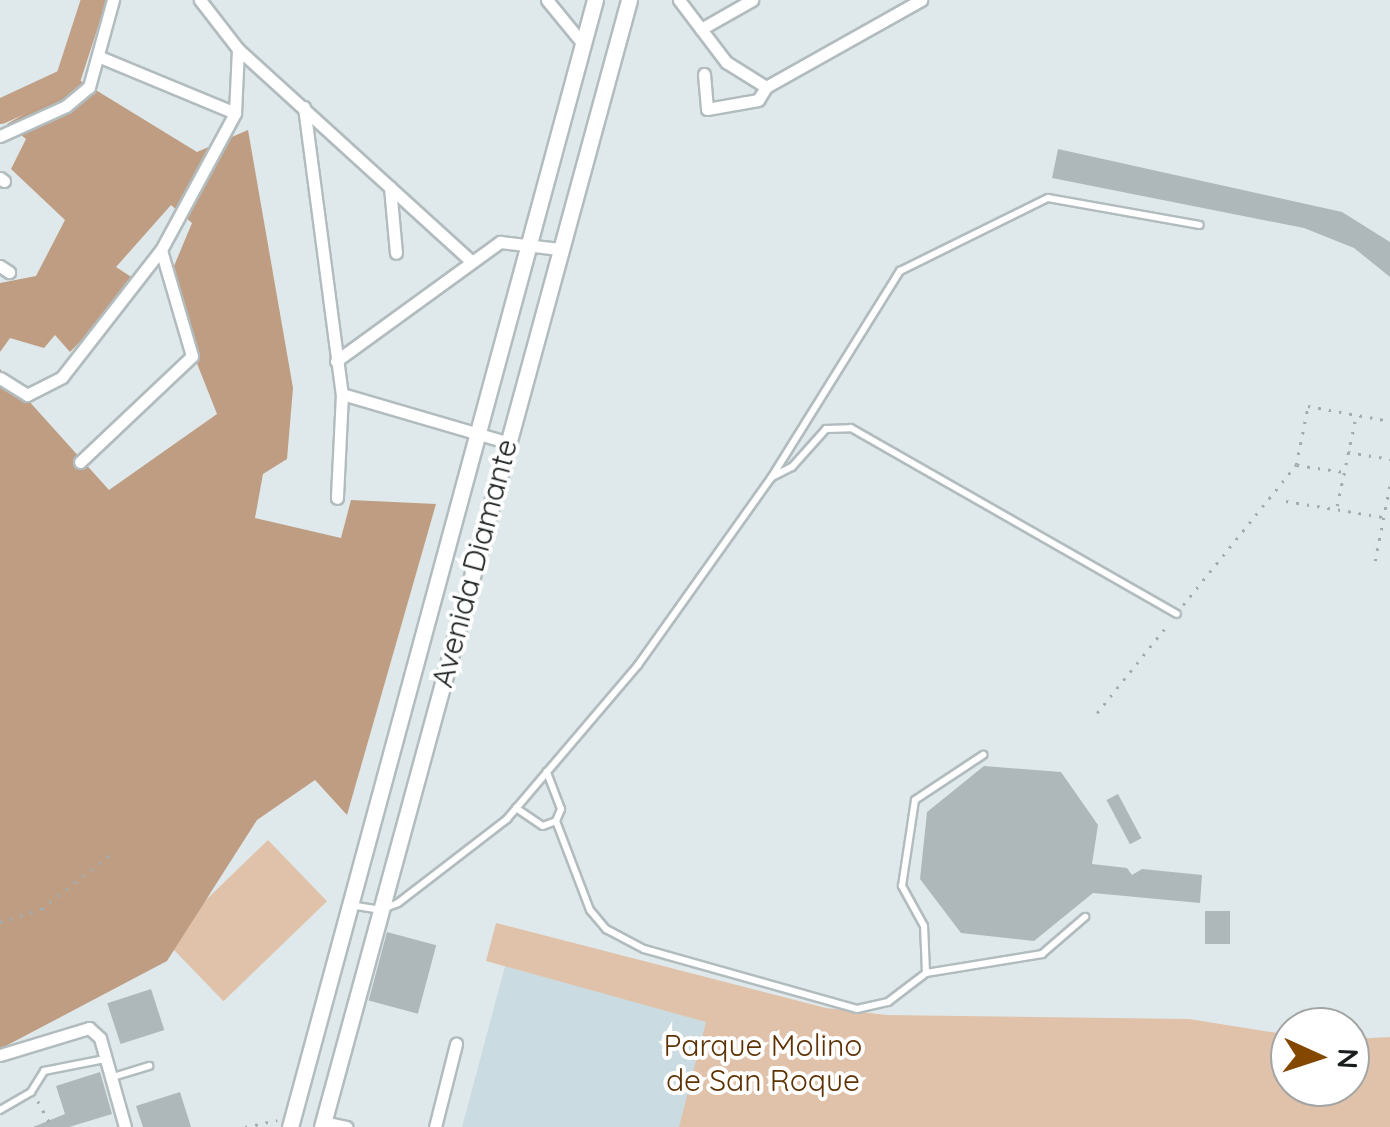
<!DOCTYPE html>
<style>
body{margin:0}
#map{position:relative;width:1390px;height:1127px;overflow:hidden;background:#dfe9eb;font-family:Quicksand,sans-serif}
div>[style]{position:absolute}
[style*='--x']{left:calc(var(--x)*1px);top:calc(var(--y)*1px);width:calc(var(--w)*1px);rotate:calc(var(--a)*1deg)}
.built>*{inset:0;background:#cadce1}
.green>*{inset:0;background:#e0c2aa;transform-origin:0 0}
.forest>*{inset:0;background:#be9d83}
.river>*{height:25px;margin:-12.5px;padding:0 12.5px;transform-origin:12.5px;border-radius:12.5px;background:#c1a086}
.building>*{inset:0;background:#aeb7b9;transform-origin:0 0}
.path>*{height:2.5px;margin-top:-1.25px;transform-origin:0;background:repeating-linear-gradient(90deg,#a3acad 0 2.5px,transparent 0 10.5px)}
.roads{filter:drop-shadow(2px 0 #b2bcbe) drop-shadow(-2px 0 #b2bcbe) drop-shadow(0 2px #b2bcbe) drop-shadow(0 -2px #b2bcbe)}
.lane>*{height:6px;margin:-3px;padding:0 3px;transform-origin:3px;border-radius:3px;background:#fff}
.street>*{height:11px;margin:-5.5px;padding:0 5.5px;transform-origin:5.5px;border-radius:5.5px;background:#fff}
.secondary>*{height:15px;margin:-7.5px;padding:0 7.5px;transform-origin:7.5px;border-radius:7.5px;background:#fff}
span{translate:-50% -50%;white-space:nowrap;text-align:center;line-height:1.15;-webkit-text-stroke:8px #fff;paint-order:stroke}
.street-label{font-size:30px;color:#191d1e}
.park-label{font-size:30px;color:#5e3204}
.north{position:absolute;left:1270px;top:1007px;width:100px;height:100px;box-sizing:border-box;background:#fff;border:2px solid #a3a5a5;border-radius:50%;rotate:93deg;font-size:28px;font-weight:700;line-height:40px;text-align:center;color:#191d1e}
.north::after{content:'';display:block;margin:auto;width:35px;height:45px;background:#834700;clip-path:polygon(50% 0,100% 100%,50% 72%,0 100%)}
</style>
<div id="map">
<div class="built">
<i style="clip-path:polygon(505px 966px,714px 1023px,685px 1127px,462px 1127px)"></i>
</div>
<div class="green">
<i style="left:268px;top:840px;width:85px;height:144px;rotate:46deg"></i>
<i style="clip-path:polygon(496px 923px,826px 1008px,887px 1015px,1189px 1019px,1290px 1035px,1290px 1087px,1350px 1087px,1350px 1039px,1390px 1037px,1390px 1127px,679px 1127px,706px 1022px,486px 961px)"></i>
</div>
<div class="forest">
<i style="clip-path:polygon(81px 81px,197px 152px,248px 130px,293px 388px,287px 459px,263px 474px,255px 518px,341px 538px,351px 500px,436px 504px,347px 815px,315px 780px,257px 820px,167px 961px,0 1049px,0 369px,109px 490px,217px 414px,166px 285px,192px 223px,171px 205px,116px 267px,139px 282px,70px 352px,55px 335px,44px 348px,10px 338px,0 352px,0 283px,36px 276px,65px 220px,11px 169px,26px 139px,7px 124px)"></i>
</div>
<div class="river">
<i style="--x:0;--y:111;--w:74;--a:-24.8"></i>
<i style="--x:67;--y:80;--w:84;--a:-72"></i>
</div>
<div class="building">
<i style="clip-path:polygon(1058px 149px,1342px 212px,1390px 242px,1390px 277px,1354px 248px,1304px 228px,1052px 178px)"></i>
<i style="clip-path:polygon(984px 766px,1061px 772px,1098px 825px,1092px 864px,1127px 868px,1132px 875px,1142px 869px,1202px 875px,1200px 903px,1093px 893px,1034px 941px,961px 933px,920px 879px,927px 812px)"></i>
<i style="left:1118px;top:794px;width:50px;height:13px;rotate:62deg"></i>
<i style="left:1205px;top:911px;width:25px;height:33px"></i>
<i style="left:387px;top:932px;width:51px;height:71px;rotate:15deg"></i>
<i style="left:151px;top:989px;width:43px;height:46px;rotate:72deg"></i>
<i style="clip-path:polygon(100px 1072px,112px 1114px,69px 1127px,33px 1127px,65px 1114px,56px 1086px)"></i>
<i style="clip-path:polygon(180px 1092px,191px 1127px,143px 1127px,136px 1106px)"></i>
</div>
<div class="path">
<i style="--x:1348;--y:452;--w:43;--a:9.5"></i>
<i style="--x:1297;--y:465;--w:48;--a:8.5"></i>
<i style="--x:1286;--y:501;--w:98;--a:9.4"></i>
<i style="--x:1337;--y:506;--w:92;--a:-78.1"></i>
<i style="--x:1375;--y:561;--w:78;--a:-79"></i>
<i style="--x:1183;--y:605;--w:180;--a:-51.1"></i>
<i style="--x:1296;--y:465;--w:60;--a:-78.5"></i>
<i style="--x:1308;--y:406;--w:83;--a:10.4"></i>
<i style="--x:1097;--y:713;--w:115;--a:-51.3"></i>
<i style="--x:0;--y:922;--w:43;--a:-17.6"></i>
<i style="--x:41;--y:909;--w:88;--a:-38"></i>
<i style="--x:38;--y:1101;--w:30;--a:62"></i>
<i style="--x:245;--y:1127;--w:33;--a:-12"></i>
</div>
<div class="roads">
<div class="lane">
<i style="--x:772;--y:477;--w:22;--a:-27"></i>
<i style="--x:792;--y:467;--w:51;--a:-48.2"></i>
<i style="--x:826;--y:429;--w:25;--a:-2"></i>
<i style="--x:851;--y:428;--w:375;--a:29.7"></i>
<i style="--x:516;--y:808;--w:32;--a:34"></i>
<i style="--x:543;--y:826;--w:14;--a:-21"></i>
<i style="--x:556;--y:821;--w:13;--a:-67"></i>
<i style="--x:561;--y:809;--w:40;--a:-111"></i>
<i style="--x:556;--y:821;--w:95;--a:69.1"></i>
<i style="--x:590;--y:910;--w:25;--a:50"></i>
<i style="--x:606;--y:929;--w:43;--a:27.8"></i>
<i style="--x:644;--y:949;--w:221;--a:15.7"></i>
<i style="--x:857;--y:1009;--w:32;--a:-13"></i>
<i style="--x:888;--y:1002;--w:48;--a:-37.3"></i>
<i style="--x:926;--y:973;--w:118;--a:-9.3"></i>
<i style="--x:1042;--y:954;--w:57;--a:-40.7"></i>
<i style="--x:350;--y:905;--w:30;--a:9"></i>
<i style="--x:380;--y:910;--w:19;--a:-21"></i>
<i style="--x:398;--y:903;--w:138;--a:-37.6"></i>
<i style="--x:507;--y:819;--w:202;--a:-49.6"></i>
<i style="--x:638;--y:665;--w:229;--a:-54.6"></i>
<i style="--x:771;--y:478;--w:244;--a:-58.1"></i>
<i style="--x:900;--y:271;--w:165;--a:-26.3"></i>
<i style="--x:1048;--y:198;--w:154;--a:10.1"></i>
<i style="--x:926;--y:973;--w:47;--a:-92.4"></i>
<i style="--x:924;--y:926;--w:46;--a:-118.8"></i>
<i style="--x:902;--y:886;--w:87;--a:-81.4"></i>
<i style="--x:915;--y:800;--w:82;--a:-33.5"></i>
<i style="--x:113;--y:1077;--w:38;--a:-17"></i>
<i style="--x:0;--y:1110;--w:36;--a:-30"></i>
<i style="--x:31;--y:1092;--w:25;--a:-58"></i>
<i style="--x:44;--y:1071;--w:62;--a:-11.1"></i>
</div>
<div class="street">
<i style="--x:200;--y:0;--w:62;--a:52.2"></i>
<i style="--x:238;--y:49;--w:314;--a:42.3"></i>
<i style="--x:547;--y:0;--w:57;--a:50.7"></i>
<i style="--x:679;--y:0;--w:78;--a:52.8"></i>
<i style="--x:726;--y:62;--w:47;--a:32"></i>
<i style="--x:701;--y:29;--w:59;--a:-29.6"></i>
<i style="--x:100;--y:57;--w:146;--a:22.5"></i>
<i style="--x:704;--y:74;--w:35;--a:85"></i>
<i style="--x:707;--y:109;--w:52;--a:-10"></i>
<i style="--x:758;--y:100;--w:15;--a:-58"></i>
<i style="--x:766;--y:87;--w:178;--a:-29.3"></i>
<i style="--x:304;--y:107;--w:290;--a:82.5"></i>
<i style="--x:342;--y:394;--w:104;--a:92.8"></i>
<i style="--x:0;--y:136;--w:72;--a:-24.4"></i>
<i style="--x:66;--y:106;--w:30;--a:-40"></i>
<i style="--x:89;--y:87;--w:90;--a:-74.6"></i>
<i style="--x:0;--y:178;--w:5;--a:37"></i>
<i style="--x:390;--y:187;--w:66;--a:84.8"></i>
<i style="--x:0;--y:266;--w:11;--a:34"></i>
<i style="--x:336;--y:361;--w:203;--a:-36"></i>
<i style="--x:500;--y:242;--w:60;--a:6.7"></i>
<i style="--x:0;--y:378;--w:32;--a:32"></i>
<i style="--x:27;--y:395;--w:39;--a:-27"></i>
<i style="--x:62;--y:377;--w:161;--a:-52.1"></i>
<i style="--x:161;--y:250;--w:156;--a:-61.6"></i>
<i style="--x:235;--y:113;--w:64;--a:-87.3"></i>
<i style="--x:342;--y:394;--w:171;--a:16.3"></i>
<i style="--x:80;--y:462;--w:154;--a:-43.4"></i>
<i style="--x:192;--y:356;--w:110;--a:-106.3"></i>
<i style="--x:0;--y:1055;--w:93;--a:-16.9"></i>
<i style="--x:89;--y:1028;--w:15;--a:42"></i>
<i style="--x:100;--y:1038;--w:92;--a:74.3"></i>
<i style="--x:323;--y:1122;--w:24;--a:12"></i>
<i style="--x:435;--y:1127;--w:86;--a:-75.8"></i>
</div>
<div class="secondary">
<i style="--x:290;--y:1127;--w:1168;--a:-74.86"></i>
<i style="--x:322;--y:1127;--w:1168;--a:-74.76"></i>
</div>
</div>
<div class="street-label">
<span style="left:474px;top:563px;rotate:-75deg">Avenida Diamante</span>
</div>
<div class="park-label">
<span style="left:763px;top:1062px">Parque Molino<br>de San Roque</span>
</div>
<div class="north">N</div>
</div>
